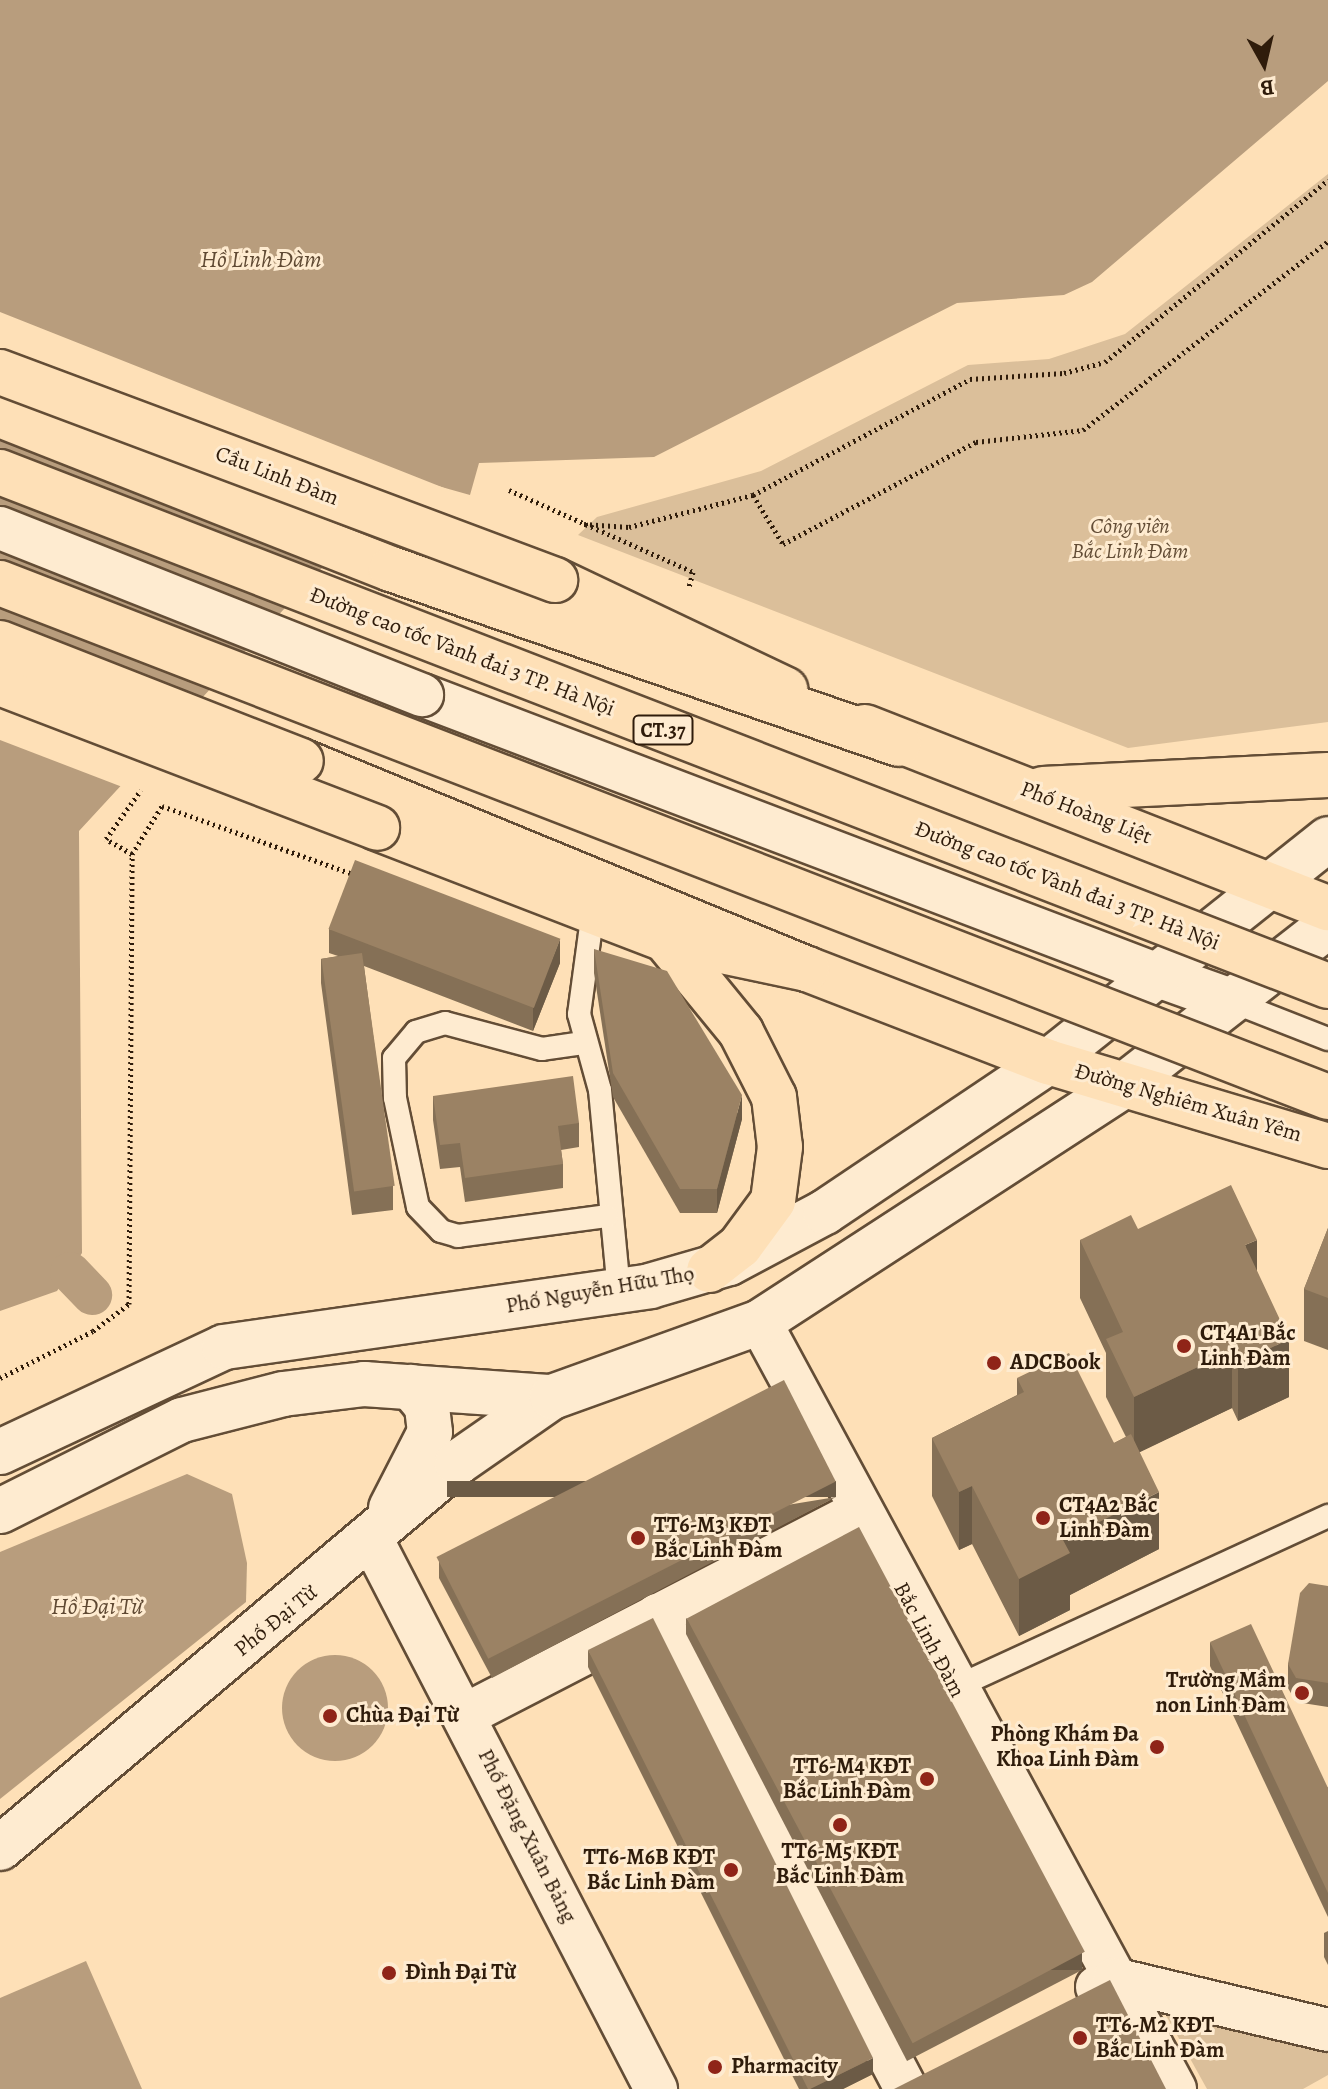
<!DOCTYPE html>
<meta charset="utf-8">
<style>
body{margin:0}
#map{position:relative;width:1328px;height:2089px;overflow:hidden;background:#fee0b7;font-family:Alegreya,serif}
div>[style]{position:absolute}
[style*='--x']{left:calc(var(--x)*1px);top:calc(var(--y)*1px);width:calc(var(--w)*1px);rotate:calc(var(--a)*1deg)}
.green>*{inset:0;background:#dbbf9a}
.water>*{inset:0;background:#b89d7d}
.round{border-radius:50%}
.pier>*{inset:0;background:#fee0b7}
.canal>*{height:40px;margin:-20px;padding:0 20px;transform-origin:20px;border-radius:20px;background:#b89d7d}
.path>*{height:5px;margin-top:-2.5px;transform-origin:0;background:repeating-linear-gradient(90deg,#2f1c0b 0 2px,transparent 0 6px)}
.roads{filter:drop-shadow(2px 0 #634d36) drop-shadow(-2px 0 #634d36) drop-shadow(0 2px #634d36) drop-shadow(0 -2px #634d36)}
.service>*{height:22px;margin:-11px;padding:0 11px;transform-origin:11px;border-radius:11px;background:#feebd0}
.minor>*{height:42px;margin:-21px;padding:0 21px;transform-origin:21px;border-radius:21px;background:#feebd0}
.tertiary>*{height:44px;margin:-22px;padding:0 22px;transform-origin:22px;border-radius:22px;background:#feebd0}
.secondary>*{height:44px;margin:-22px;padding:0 22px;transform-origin:22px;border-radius:22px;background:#feebd0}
.primary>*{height:44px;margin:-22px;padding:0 22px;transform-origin:22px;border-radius:22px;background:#fee0b7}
.motorway>*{height:44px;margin:-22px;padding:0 22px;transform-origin:22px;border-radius:22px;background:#fee0b7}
.bridges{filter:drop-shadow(2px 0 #634d36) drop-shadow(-2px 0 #634d36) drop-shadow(0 2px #634d36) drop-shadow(0 -2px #634d36)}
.minor-bridge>*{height:42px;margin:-21px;padding:0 21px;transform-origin:21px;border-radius:21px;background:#feebd0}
.primary-bridge>*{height:44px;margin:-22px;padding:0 22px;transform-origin:22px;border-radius:22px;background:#fee0b7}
.motorway-bridge>*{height:44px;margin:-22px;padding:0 22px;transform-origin:22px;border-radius:22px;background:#fee0b7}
.wall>*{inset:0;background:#857056}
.shaded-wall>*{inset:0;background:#6c5b46;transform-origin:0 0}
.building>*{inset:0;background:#9b8264;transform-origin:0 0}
.dots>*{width:22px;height:22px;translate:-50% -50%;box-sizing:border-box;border:4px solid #feebd0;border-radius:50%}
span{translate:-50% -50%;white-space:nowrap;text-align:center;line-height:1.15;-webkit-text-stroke:6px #feebd0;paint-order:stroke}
.shield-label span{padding:2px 6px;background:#feebd0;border:2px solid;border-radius:6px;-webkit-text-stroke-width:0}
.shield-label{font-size:20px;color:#2f1c0b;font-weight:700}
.street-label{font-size:22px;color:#2f1c0b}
.park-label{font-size:22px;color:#634d36;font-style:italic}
.poi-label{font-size:22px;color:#2f1c0b;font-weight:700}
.left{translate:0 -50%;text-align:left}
.right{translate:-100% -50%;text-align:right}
.water-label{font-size:24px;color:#5f4933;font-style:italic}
.north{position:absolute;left:1224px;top:24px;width:80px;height:80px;-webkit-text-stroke:6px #feebd0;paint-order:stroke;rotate:172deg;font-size:22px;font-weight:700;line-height:32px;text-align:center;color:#2f1c0b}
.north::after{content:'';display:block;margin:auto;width:28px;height:36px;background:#2f1c0b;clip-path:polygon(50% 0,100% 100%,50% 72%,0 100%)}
</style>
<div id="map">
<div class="green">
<i style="clip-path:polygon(1328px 174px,1328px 722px,1128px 748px,578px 535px,597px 517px,761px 471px,968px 365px,1049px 359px,1125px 334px)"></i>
<i style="clip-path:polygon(1157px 1999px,1328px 2048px,1328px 2075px,1303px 2089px,1207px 2089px)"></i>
</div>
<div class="water">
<i style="clip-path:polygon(0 0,1328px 0,1328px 81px,1092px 282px,1064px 295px,957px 303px,654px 457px,479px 463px,470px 495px,406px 477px,79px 831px,82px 1253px,57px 1291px,0 1311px)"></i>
<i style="clip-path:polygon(187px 1474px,232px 1494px,247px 1563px,246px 1602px,0 1799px,0 1552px)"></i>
<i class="round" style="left:282px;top:1655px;width:106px;height:106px"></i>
<i style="clip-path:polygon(86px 1961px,142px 2089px,0 2089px,0 1998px)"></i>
</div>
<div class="pier">
<i style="clip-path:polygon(0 312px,472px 499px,408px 481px,359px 534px,0 398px)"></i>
<i style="clip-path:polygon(0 655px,183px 725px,125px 788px,0 740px)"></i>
</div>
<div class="canal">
<i style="--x:70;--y:1272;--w:32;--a:46"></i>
</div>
<div class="path">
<i style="--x:509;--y:490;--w:201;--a:24"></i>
<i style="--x:693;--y:572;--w:16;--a:105"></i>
<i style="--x:753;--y:495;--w:57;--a:58.5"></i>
<i style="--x:783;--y:544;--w:218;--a:-27.9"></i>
<i style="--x:976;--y:442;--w:108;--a:-6.4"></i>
<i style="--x:1083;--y:430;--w:309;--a:-37.6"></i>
<i style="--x:584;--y:524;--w:45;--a:3.8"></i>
<i style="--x:629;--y:527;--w:128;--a:-14.5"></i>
<i style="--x:753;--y:495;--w:246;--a:-28.1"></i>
<i style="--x:970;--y:379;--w:94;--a:-3.7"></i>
<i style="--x:1064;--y:373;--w:42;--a:-15"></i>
<i style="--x:1105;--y:362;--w:288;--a:-39.2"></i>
<i style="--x:132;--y:854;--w:30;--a:-150"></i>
<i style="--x:106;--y:839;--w:60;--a:-54.5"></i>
<i style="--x:0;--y:1378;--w:104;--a:-26.8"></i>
<i style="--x:93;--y:1331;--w:45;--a:-36.9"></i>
<i style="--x:129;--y:1304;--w:450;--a:-89.6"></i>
<i style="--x:132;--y:854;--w:57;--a:-58"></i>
<i style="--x:162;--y:806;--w:206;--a:19.6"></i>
</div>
<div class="roads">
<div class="service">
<i style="--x:593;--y:911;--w:104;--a:97.7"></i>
<i style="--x:579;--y:1014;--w:79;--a:74.6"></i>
<i style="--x:600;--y:1090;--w:201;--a:84.6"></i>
<i style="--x:1231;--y:1001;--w:104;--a:21.4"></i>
<i style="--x:583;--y:1043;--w:41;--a:171.7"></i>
<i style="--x:542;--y:1049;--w:100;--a:-165"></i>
<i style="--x:445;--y:1023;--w:30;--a:163"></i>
<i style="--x:416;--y:1032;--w:34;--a:130"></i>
<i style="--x:394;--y:1058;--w:40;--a:88.6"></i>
<i style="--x:395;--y:1098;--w:111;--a:78.1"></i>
<i style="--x:418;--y:1207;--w:33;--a:46"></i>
<i style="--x:441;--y:1231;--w:18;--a:16"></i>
<i style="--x:458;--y:1236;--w:150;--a:-7.6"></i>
<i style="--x:954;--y:1688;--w:412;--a:-24.7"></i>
</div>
<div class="minor">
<i style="--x:422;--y:695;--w:787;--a:20.83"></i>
<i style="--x:760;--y:1322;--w:872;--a:61.58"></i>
<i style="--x:373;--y:1542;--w:616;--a:62.64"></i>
<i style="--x:657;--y:1615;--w:531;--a:62.28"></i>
<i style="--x:465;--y:1715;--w:445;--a:-27.3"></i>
<i style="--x:1097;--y:1987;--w:19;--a:-25"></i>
<i style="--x:1114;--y:1979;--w:220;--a:13.4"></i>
</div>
<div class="tertiary">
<i style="--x:1158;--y:975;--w:77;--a:19.6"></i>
<i style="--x:391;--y:1508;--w:85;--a:-62.8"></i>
<i style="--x:430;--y:1432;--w:26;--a:-97"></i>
<i style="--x:427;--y:1406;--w:25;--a:-130"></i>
<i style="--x:0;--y:1848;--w:598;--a:-40.11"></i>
<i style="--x:457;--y:1463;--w:116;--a:-34.8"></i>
</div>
<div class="secondary">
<i style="--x:0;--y:1452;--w:247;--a:-25.1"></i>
<i style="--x:224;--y:1347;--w:430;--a:-8.1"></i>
<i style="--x:650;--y:1286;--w:82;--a:-16.2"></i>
<i style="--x:729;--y:1263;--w:109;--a:-28"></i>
<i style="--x:825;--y:1212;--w:269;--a:-33.9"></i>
<i style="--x:1048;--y:1062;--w:358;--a:-38.5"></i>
<i style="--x:0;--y:1511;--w:203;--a:-26.6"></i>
<i style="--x:182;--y:1420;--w:104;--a:-14.4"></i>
<i style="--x:283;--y:1394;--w:82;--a:-7"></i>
<i style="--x:364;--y:1384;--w:188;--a:4"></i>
<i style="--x:552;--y:1397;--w:221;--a:-19.8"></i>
<i style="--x:760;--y:1322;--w:433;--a:-33"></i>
<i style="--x:1123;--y:1086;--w:260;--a:-38"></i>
</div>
<div class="primary">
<i style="--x:555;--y:580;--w:255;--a:25.4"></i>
<i style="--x:865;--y:727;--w:497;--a:21.4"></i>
<i style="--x:1043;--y:789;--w:285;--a:-2.8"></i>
<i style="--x:377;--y:828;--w:309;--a:21.1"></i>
<i style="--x:665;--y:939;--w:145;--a:11.9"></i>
<i style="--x:807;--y:969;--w:258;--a:21.1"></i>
<i style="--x:1048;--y:1062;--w:292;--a:16.7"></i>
<i style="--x:665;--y:939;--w:120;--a:50.7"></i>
<i style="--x:741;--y:1032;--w:73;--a:63.1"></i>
<i style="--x:774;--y:1097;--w:50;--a:83.2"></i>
<i style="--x:780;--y:1147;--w:54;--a:97.4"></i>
<i style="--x:773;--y:1201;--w:56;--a:126.3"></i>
<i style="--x:740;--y:1246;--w:39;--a:142"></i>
</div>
<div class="motorway">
<i style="--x:0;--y:415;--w:420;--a:21.5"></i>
<i style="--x:391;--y:569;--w:537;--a:19.01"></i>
<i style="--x:301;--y:761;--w:547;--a:22.35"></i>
</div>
</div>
<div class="bridges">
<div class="minor-bridge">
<i style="--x:0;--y:528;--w:454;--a:21.6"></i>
</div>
<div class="primary-bridge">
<i style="--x:0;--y:372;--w:593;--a:20.54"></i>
<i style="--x:0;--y:683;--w:404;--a:21"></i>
</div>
<div class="motorway-bridge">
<i style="--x:0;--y:472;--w:1424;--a:21.16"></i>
<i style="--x:0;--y:583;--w:1424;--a:21.16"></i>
<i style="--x:0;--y:643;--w:323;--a:21.4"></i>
</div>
</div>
<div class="wall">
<i style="clip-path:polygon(329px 929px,560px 963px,533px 1031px,364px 966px,393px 1186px,393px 1210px,352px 1215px,321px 983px,321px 959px,338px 956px,329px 953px)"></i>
<i style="clip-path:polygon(594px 949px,742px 1119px,717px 1213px,680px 1213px,613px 1097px,594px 973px)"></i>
<i style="clip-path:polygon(433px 1096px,579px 1123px,579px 1147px,561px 1150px,563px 1164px,563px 1188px,465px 1202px,460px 1167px,440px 1169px,433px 1120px)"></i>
<i style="clip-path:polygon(1328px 1228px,1328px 1350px,1304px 1341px,1304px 1289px)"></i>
<i style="clip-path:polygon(1138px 1229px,1257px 1272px,1289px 1397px,1238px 1421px,1232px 1408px,1139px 1452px,1159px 1549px,1070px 1595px,1070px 1610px,1019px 1636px,972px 1544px,959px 1550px,932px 1496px,932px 1438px,1017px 1395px,1017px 1378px,1114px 1443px,1126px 1437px,1106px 1397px,1106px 1353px,1080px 1298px,1080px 1240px)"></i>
<i style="clip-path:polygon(836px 1497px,492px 1678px,439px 1578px,439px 1562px)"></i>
<i style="clip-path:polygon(1328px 1586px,1328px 1707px,1296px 1702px,1288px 1688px,1288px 1664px)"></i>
<i style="clip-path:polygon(686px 1618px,1082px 1970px,907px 2061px,686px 1634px)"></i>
<i style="clip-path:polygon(1210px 1642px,1328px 1788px,1328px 1917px,1210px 1666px)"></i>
<i style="clip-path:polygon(588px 1650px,873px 2074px,843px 2089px,799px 2089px,588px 1667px)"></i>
<i style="clip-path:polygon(1328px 1931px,1328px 1965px,1324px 1957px,1324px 1933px)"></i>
</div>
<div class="shaded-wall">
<i style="clip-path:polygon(560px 939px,560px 963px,533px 1031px,533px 1007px)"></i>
<i style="clip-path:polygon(742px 1095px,742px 1119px,717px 1213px,717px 1189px)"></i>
<i style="clip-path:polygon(1257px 1240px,1257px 1297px,1245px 1245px)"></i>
<i style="clip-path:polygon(1289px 1339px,1289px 1397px,1238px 1421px,1238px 1364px)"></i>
<i style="clip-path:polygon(1232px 1351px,1232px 1408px,1134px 1455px,1134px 1397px)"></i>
<i style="left:836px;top:1481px;width:16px;height:389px;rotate:90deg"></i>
<i style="clip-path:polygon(972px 1486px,972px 1544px,959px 1550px,959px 1492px)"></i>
<i style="clip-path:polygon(1159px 1492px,1159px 1549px,1070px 1595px,1070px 1610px,1019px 1636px,1019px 1579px,1063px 1540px)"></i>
<i style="left:1082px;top:1953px;width:17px;height:198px;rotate:90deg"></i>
<i style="clip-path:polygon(873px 2058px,873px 2074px,843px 2089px,810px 2089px)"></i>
</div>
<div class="building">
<i style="left:355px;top:860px;width:220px;height:74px;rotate:21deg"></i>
<i style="clip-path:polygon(594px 949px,667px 971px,742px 1095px,717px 1189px,680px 1189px,613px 1073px)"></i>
<i style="left:362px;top:953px;width:235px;height:41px;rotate:82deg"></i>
<i style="clip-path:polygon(573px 1076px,579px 1123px,558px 1126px,563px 1164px,465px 1178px,460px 1143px,440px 1145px,433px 1096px)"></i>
<i style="clip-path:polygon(1231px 1185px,1257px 1240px,1245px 1245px,1289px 1339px,1238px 1364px,1232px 1351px,1134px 1397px,1106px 1339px,1123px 1332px,1080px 1240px,1131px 1215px,1138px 1229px)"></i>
<i style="clip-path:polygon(1328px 1228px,1328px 1298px,1304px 1289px)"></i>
<i style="clip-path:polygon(1069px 1353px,1114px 1443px,1131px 1434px,1159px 1492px,1063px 1540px,1070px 1553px,1019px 1579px,972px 1486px,959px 1492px,932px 1438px,1024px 1392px,1017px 1378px)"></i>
<i style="left:784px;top:1380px;width:114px;height:390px;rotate:63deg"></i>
<i style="left:859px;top:1527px;width:481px;height:195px;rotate:62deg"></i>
<i style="clip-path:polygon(1309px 1583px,1328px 1586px,1328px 1683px,1296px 1678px,1288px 1664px,1300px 1593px)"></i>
<i style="clip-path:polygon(653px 1618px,873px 2058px,810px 2089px,808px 2089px,588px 1650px)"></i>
<i style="clip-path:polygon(1251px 1624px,1328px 1788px,1328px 1893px,1210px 1642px)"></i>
<i style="clip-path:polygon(1110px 1980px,1166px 2089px,894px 2089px)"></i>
</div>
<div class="dots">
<i style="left:1184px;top:1346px;background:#8f2418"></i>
<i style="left:994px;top:1363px;background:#8f2418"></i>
<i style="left:1043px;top:1518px;background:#8f2418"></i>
<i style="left:638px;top:1538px;background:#8f2418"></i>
<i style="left:1302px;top:1693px;background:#8f2418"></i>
<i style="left:330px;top:1716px;background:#8f2418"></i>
<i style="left:1157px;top:1747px;background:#8f2418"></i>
<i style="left:927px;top:1779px;background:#8f2418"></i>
<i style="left:840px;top:1825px;background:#8f2418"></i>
<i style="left:731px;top:1870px;background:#8f2418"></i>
<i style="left:389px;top:1973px;background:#8f2418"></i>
<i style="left:1080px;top:2038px;background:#8f2418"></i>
<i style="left:715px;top:2067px;background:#8f2418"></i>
</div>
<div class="shield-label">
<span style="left:663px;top:730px">CT.37</span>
</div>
<div class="street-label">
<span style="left:277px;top:476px;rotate:21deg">Cầu Linh Đàm</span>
<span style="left:462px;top:652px;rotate:21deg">Đường cao tốc Vành đai 3 TP. Hà Nội</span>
<span style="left:1086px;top:813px;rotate:21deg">Phố Hoàng Liệt</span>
<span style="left:1067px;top:886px;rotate:21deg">Đường cao tốc Vành đai 3 TP. Hà Nội</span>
<span style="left:1188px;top:1103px;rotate:16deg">Đường Nghiêm Xuân Yêm</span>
<span style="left:600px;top:1290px;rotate:-10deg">Phố Nguyễn Hữu Thọ</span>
<span style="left:276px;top:1621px;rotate:-39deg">Phố Đại Từ</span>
<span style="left:929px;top:1640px;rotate:62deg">Bắc Linh Đàm</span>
<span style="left:527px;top:1836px;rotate:63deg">Phố Đặng Xuân Bảng</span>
</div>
<div class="park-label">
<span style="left:1130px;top:539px">Công viên<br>Bắc Linh Đàm</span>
</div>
<div class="poi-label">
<span class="left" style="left:1200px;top:1346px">CT4A1 Bắc<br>Linh Đàm</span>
<span class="left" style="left:1010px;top:1363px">ADCBook</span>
<span class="left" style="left:1059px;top:1518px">CT4A2 Bắc<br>Linh Đàm</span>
<span class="left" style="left:654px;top:1538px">TT6-M3 KĐT<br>Bắc Linh Đàm</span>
<span class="right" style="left:1286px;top:1693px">Trường Mầm<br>non Linh Đàm</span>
<span class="left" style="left:346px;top:1716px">Chùa Đại Từ</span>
<span class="right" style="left:1139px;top:1747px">Phòng Khám Đa<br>Khoa Linh Đàm</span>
<span class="right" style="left:911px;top:1779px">TT6-M4 KĐT<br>Bắc Linh Đàm</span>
<span style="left:840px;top:1864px">TT6-M5 KĐT<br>Bắc Linh Đàm</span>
<span class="right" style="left:715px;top:1870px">TT6-M6B KĐT<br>Bắc Linh Đàm</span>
<span class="left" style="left:405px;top:1973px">Đình Đại Từ</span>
<span class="left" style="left:1096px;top:2038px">TT6-M2 KĐT<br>Bắc Linh Đàm</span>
<span class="left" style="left:731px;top:2067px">Pharmacity</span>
</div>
<div class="water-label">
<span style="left:261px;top:260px">Hồ Linh Đàm</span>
<span style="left:97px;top:1607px">Hồ Đại Từ</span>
</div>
<div class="north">B</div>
</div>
